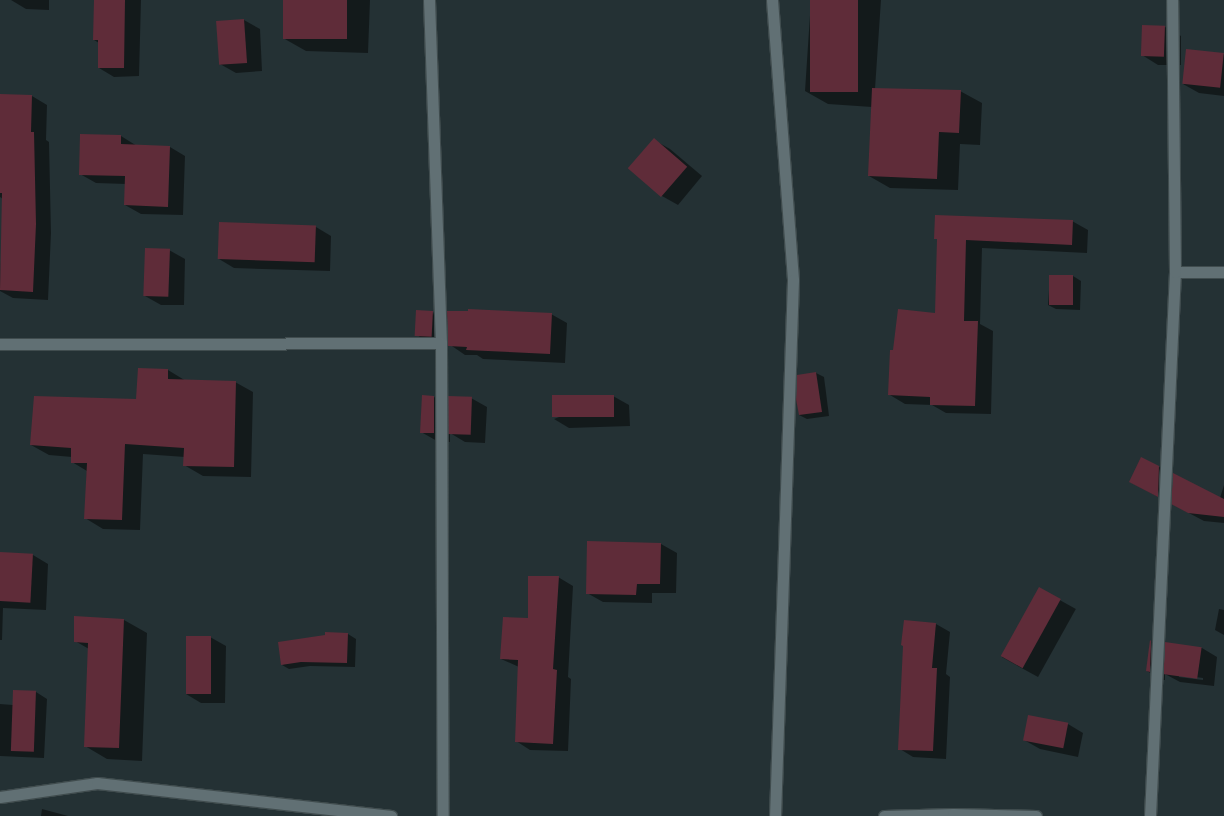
<!DOCTYPE html>
<style>
body{margin:0}
#map{position:relative;width:1224px;height:816px;overflow:hidden;background:#243134;font-family:"Public Sans",sans-serif}
div>[style]{position:absolute}
[style*='--x']{left:calc(var(--x)*1px);top:calc(var(--y)*1px);width:calc(var(--w)*1px);rotate:calc(var(--a)*1deg)}
.shadow>*{inset:0;background:#0007;transform-origin:0 0}
.building>*{inset:0;background:#5f2c39;transform-origin:0 0}
.roads{filter:drop-shadow(1px 0 #404c4e) drop-shadow(-1px 0 #404c4e) drop-shadow(0 1px #404c4e) drop-shadow(0 -1px #404c4e)}
.minor>*{height:11px;margin:-5.5px;padding:0 5.5px;transform-origin:5.5px;border-radius:5.5px;background:#617074}
span{translate:-50% -50%;white-space:nowrap;text-align:center;line-height:1.15;-webkit-text-stroke:3px #243134;paint-order:stroke}
</style>
<div id="map">
<div class="shadow">
<i style="clip-path:polygon(11px 0,49px 0,49px 10px,26px 9px)"></i>
<i style="clip-path:polygon(95px 0,141px 0,139px 76px,114px 77px,99px 68px,99px 43px,94px 40px)"></i>
<i style="clip-path:polygon(284px 0,370px 0,368px 53px,306px 51px,283px 38px)"></i>
<i style="clip-path:polygon(811px 0,881px 0,875px 89px,960px 91px,982px 103px,980px 145px,960px 144px,958px 190px,890px 188px,869px 176px,872px 107px,828px 104px,805px 91px)"></i>
<i style="clip-path:polygon(244px 20px,260px 29px,262px 71px,236px 73px,220px 64px,217px 22px)"></i>
<i style="clip-path:polygon(1165px 27px,1181px 36px,1181px 65px,1158px 65px,1142px 55px)"></i>
<i style="clip-path:polygon(1224px 54px,1224px 96px,1199px 93px,1183px 84px)"></i>
<i style="clip-path:polygon(0 95px,32px 96px,47px 105px,46px 140px,49px 142px,51px 233px,48px 300px,13px 298px,0 291px,3px 199px,0 197px)"></i>
<i style="clip-path:polygon(121px 136px,137px 146px,170px 147px,185px 156px,183px 215px,141px 214px,125px 205px,126px 184px,96px 183px,80px 174px)"></i>
<i style="clip-path:polygon(654px 140px,670px 149px,702px 176px,678px 205px,662px 196px)"></i>
<i style="clip-path:polygon(1072px 221px,1088px 230px,1087px 253px,982px 248px,980px 324px,993px 331px,991px 414px,946px 413px,932px 405px,905px 404px,890px 395px,894px 351px,936px 314px,938px 239px,935px 238px)"></i>
<i style="clip-path:polygon(316px 227px,331px 236px,330px 271px,234px 268px,219px 259px)"></i>
<i style="clip-path:polygon(169px 250px,185px 259px,184px 305px,161px 305px,145px 296px)"></i>
<i style="clip-path:polygon(1050px 276px,1073px 276px,1081px 281px,1080px 310px,1056px 309px,1048px 305px)"></i>
<i style="clip-path:polygon(433px 312px,448px 321px,551px 314px,567px 323px,565px 363px,483px 359px,477px 355px,465px 355px,449px 344px,432px 345px,417px 335px)"></i>
<i style="clip-path:polygon(168px 370px,186px 381px,235px 382px,253px 392px,251px 477px,203px 476px,184px 465px,185px 457px,143px 454px,140px 530px,103px 529px,85px 518px,87px 471px,72px 462px,72px 457px,49px 455px,31px 445px,137px 400px)"></i>
<i style="clip-path:polygon(816px 373px,824px 377px,829px 416px,807px 419px,799px 415px)"></i>
<i style="clip-path:polygon(613px 396px,629px 405px,630px 426px,569px 428px,554px 419px)"></i>
<i style="clip-path:polygon(434px 397px,449px 406px,471px 398px,487px 407px,485px 443px,465px 442px,450px 433px,450px 442px,437px 441px,421px 432px)"></i>
<i style="clip-path:polygon(1159px 467px,1220px 498px,1224px 485px,1224px 523px,1204px 521px,1130px 482px)"></i>
<i style="clip-path:polygon(588px 542px,661px 544px,677px 553px,676px 593px,652px 593px,652px 603px,603px 602px,587px 593px)"></i>
<i style="clip-path:polygon(0 553px,33px 555px,48px 564px,46px 610px,3px 608px,2px 640px,0 640px)"></i>
<i style="clip-path:polygon(558px 577px,573px 586px,568px 677px,571px 679px,568px 751px,530px 750px,516px 741px,519px 667px,501px 659px)"></i>
<i style="left:1040px;top:589px;width:41px;height:78px;rotate:29deg"></i>
<i style="clip-path:polygon(1219px 609px,1224px 610px,1224px 635px,1215px 630px)"></i>
<i style="clip-path:polygon(75px 618px,124px 620px,147px 633px,142px 761px,107px 759px,85px 746px,89px 649px,75px 641px)"></i>
<i style="clip-path:polygon(936px 624px,950px 632px,946px 674px,950px 677px,946px 759px,913px 757px,900px 749px)"></i>
<i style="clip-path:polygon(348px 634px,356px 639px,355px 667px,310px 666px,289px 669px,282px 665px)"></i>
<i style="clip-path:polygon(210px 637px,226px 646px,225px 703px,201px 703px,186px 694px)"></i>
<i style="clip-path:polygon(evenodd,1152px 642px,1166px 650px,1202px 648px,1217px 657px,1214px 686px,1180px 682px,1165px 674px,1165px 680px,1162px 680px,1147px 671px,1152px 642px,1179px 675px,1203px 678px,1203px 680px,1179px 677px,1179px 675px)"></i>
<i style="clip-path:polygon(36px 692px,47px 699px,44px 758px,0 756px,0 704px,13px 705px)"></i>
<i style="clip-path:polygon(1068px 724px,1083px 733px,1078px 757px,1040px 749px,1024px 740px)"></i>
<i style="clip-path:polygon(42px 809px,68px 816px,41px 816px)"></i>
</div>
<div class="building">
<i style="clip-path:polygon(94px 0,125px 0,124px 68px,98px 68px,98px 40px,93px 40px)"></i>
<i style="left:283px;top:0;width:64px;height:39px"></i>
<i style="left:810px;top:0;width:48px;height:92px"></i>
<i style="left:244px;top:19px;width:44px;height:28px;rotate:86deg"></i>
<i style="left:1142px;top:25px;width:23px;height:31px;rotate:2deg"></i>
<i style="left:1186px;top:49px;width:38px;height:35px;rotate:6deg"></i>
<i style="clip-path:polygon(872px 88px,961px 90px,959px 133px,939px 132px,937px 179px,868px 176px)"></i>
<i style="clip-path:polygon(0 94px,32px 95px,31px 132px,34px 132px,36px 224px,33px 292px,0 290px,2px 193px,0 193px)"></i>
<i style="clip-path:polygon(80px 134px,121px 135px,121px 144px,170px 146px,168px 207px,124px 205px,125px 176px,79px 175px)"></i>
<i style="left:654px;top:138px;width:44px;height:40px;rotate:41deg"></i>
<i style="clip-path:polygon(935px 215px,1073px 220px,1072px 245px,966px 240px,964px 321px,978px 321px,975px 406px,930px 405px,930px 397px,888px 395px,890px 350px,893px 350px,898px 309px,935px 313px,937px 239px,934px 239px)"></i>
<i style="left:219px;top:222px;width:97px;height:37px;rotate:2deg"></i>
<i style="left:145px;top:248px;width:25px;height:48px;rotate:2deg"></i>
<i style="left:1049px;top:275px;width:24px;height:30px"></i>
<i style="clip-path:polygon(468px 309px,552px 313px,550px 354px,466px 350px,467px 347px,448px 346px,447px 311px,468px 311px)"></i>
<i style="left:416px;top:310px;width:17px;height:26px;rotate:3deg"></i>
<i style="clip-path:polygon(138px 368px,168px 369px,168px 379px,236px 381px,234px 467px,183px 466px,184px 448px,125px 444px,122px 520px,84px 519px,87px 463px,71px 463px,71px 448px,30px 445px,34px 396px,136px 399px)"></i>
<i style="clip-path:polygon(816px 372px,822px 412px,799px 415px,796px 399px,797px 375px)"></i>
<i style="clip-path:polygon(422px 395px,434px 396px,434px 433px,420px 433px)"></i>
<i style="left:614px;top:395px;width:22px;height:62px;rotate:90deg"></i>
<i style="left:448px;top:396px;width:24px;height:38px;rotate:2deg"></i>
<i style="clip-path:polygon(1141px 457px,1159px 466px,1158px 497px,1129px 482px)"></i>
<i style="clip-path:polygon(1173px 473px,1224px 499px,1224px 517px,1188px 513px,1171px 504px)"></i>
<i style="clip-path:polygon(587px 541px,661px 543px,660px 584px,637px 584px,636px 595px,586px 594px)"></i>
<i style="left:0;top:552px;width:33px;height:49px;rotate:3deg"></i>
<i style="clip-path:polygon(528px 576px,559px 576px,553px 669px,557px 670px,553px 744px,515px 742px,518px 660px,500px 659px,503px 617px,528px 618px)"></i>
<i style="left:1039px;top:587px;width:25px;height:79px;rotate:29deg"></i>
<i style="clip-path:polygon(74px 616px,124px 619px,119px 748px,84px 747px,88px 643px,74px 642px)"></i>
<i style="clip-path:polygon(904px 620px,936px 623px,932px 668px,937px 668px,933px 751px,898px 750px,903px 646px,901px 645px)"></i>
<i style="clip-path:polygon(325px 632px,348px 633px,347px 663px,301px 662px,281px 665px,278px 642px,325px 635px)"></i>
<i style="left:186px;top:636px;width:25px;height:58px"></i>
<i style="clip-path:polygon(1150px 640px,1151px 641px,1150px 672px,1146px 671px)"></i>
<i style="left:1165px;top:642px;width:37px;height:32px;rotate:8deg"></i>
<i style="left:13px;top:690px;width:23px;height:61px;rotate:2deg"></i>
<i style="left:1028px;top:715px;width:41px;height:26px;rotate:11deg"></i>
</div>
<div class="roads">
<div class="minor">
<i style="--x:429;--y:0;--w:343;--a:88"></i>
<i style="--x:441;--y:343;--w:473;--a:89.8"></i>
<i style="--x:772;--y:0;--w:281;--a:85.7"></i>
<i style="--x:793;--y:280;--w:536;--a:91.92"></i>
<i style="--x:1175;--y:272;--w:49;--a:0"></i>
<i style="--x:0;--y:344;--w:441;--a:-0.1"></i>
<i style="--x:0;--y:797;--w:98;--a:-8.2"></i>
<i style="--x:97;--y:783;--w:296;--a:6.4"></i>
<i style="--x:884;--y:816;--w:69;--a:-1.7"></i>
<i style="--x:953;--y:814;--w:83;--a:1.4"></i>
<i style="--x:1150;--y:816;--w:545;--a:-87.37"></i>
<i style="--x:1175;--y:272;--w:272;--a:-90.6"></i>
</div>
</div>
</div>
